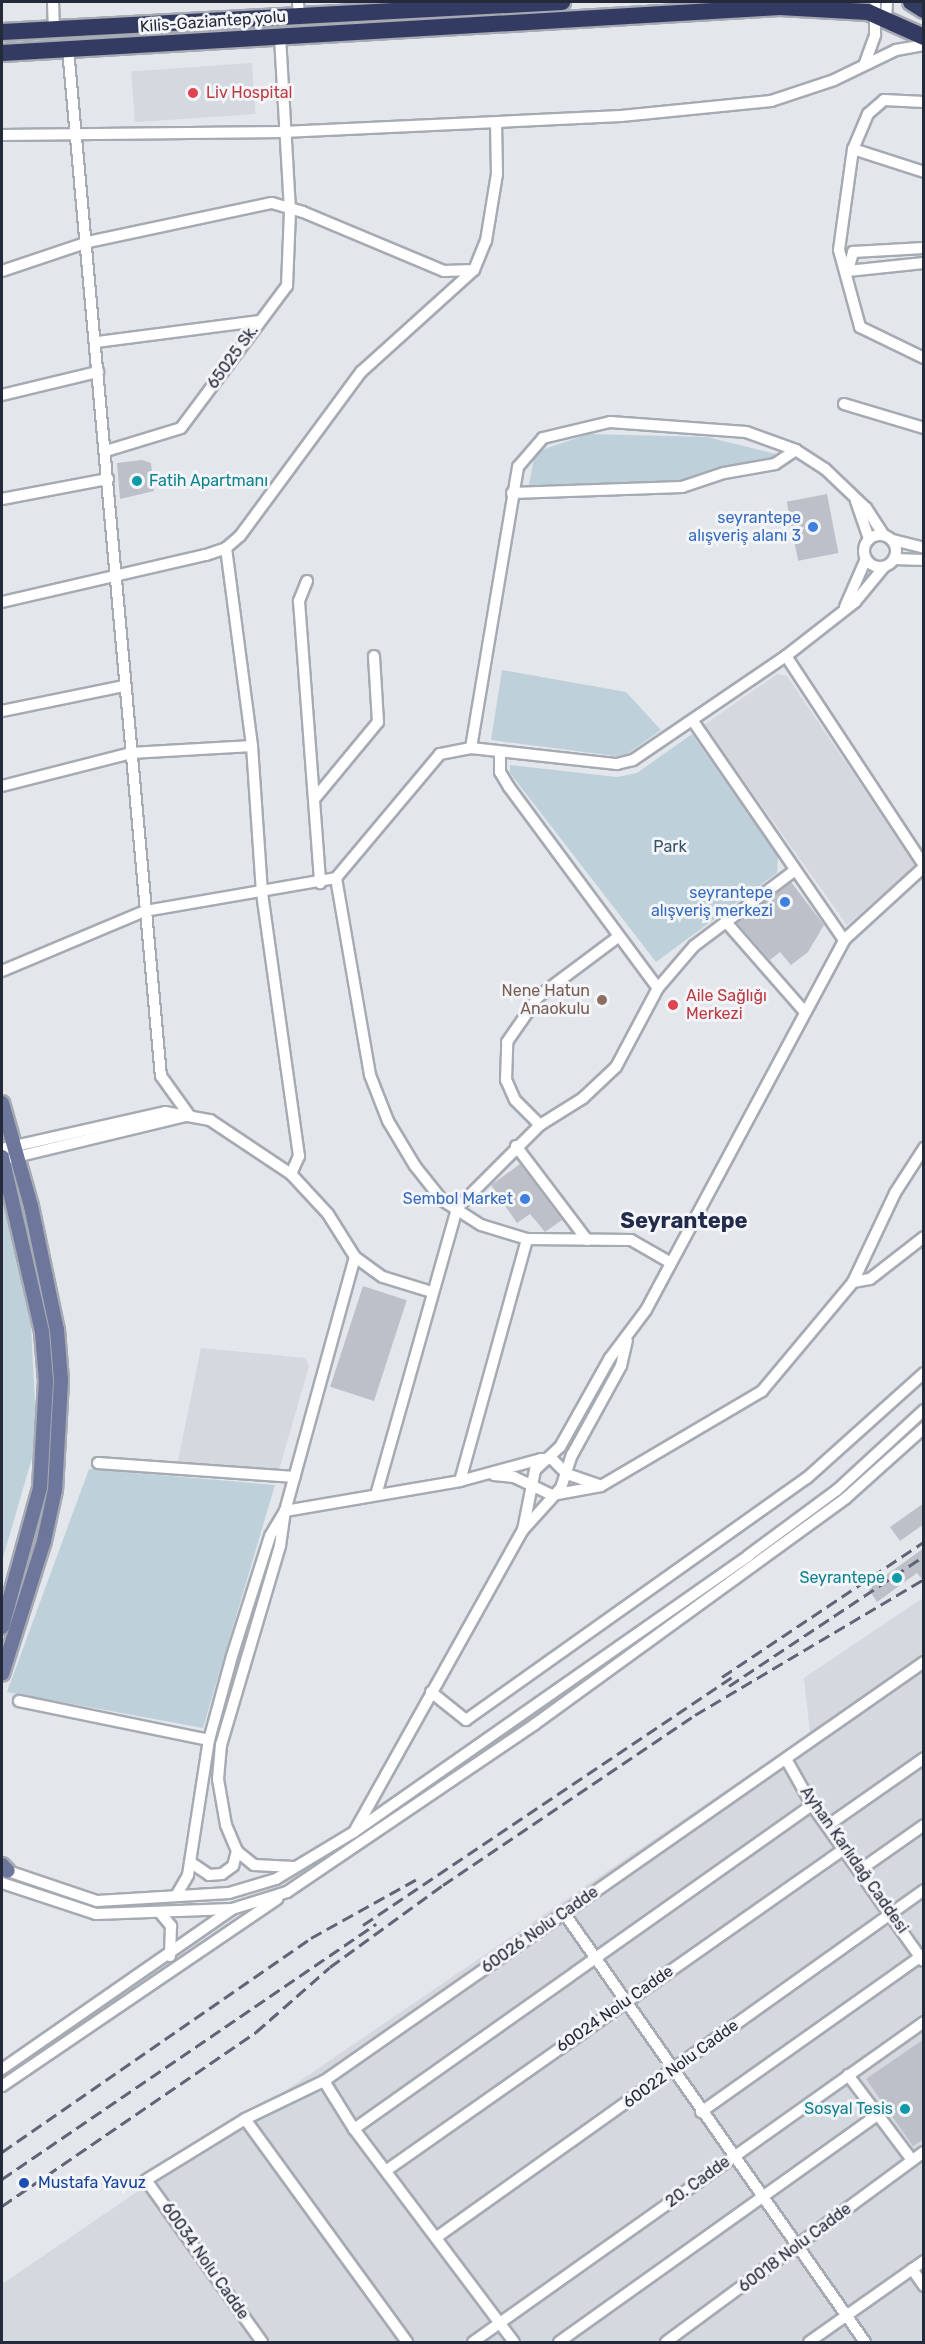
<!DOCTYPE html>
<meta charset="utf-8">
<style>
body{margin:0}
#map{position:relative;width:925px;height:2344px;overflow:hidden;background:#e3e6eb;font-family:Rubik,sans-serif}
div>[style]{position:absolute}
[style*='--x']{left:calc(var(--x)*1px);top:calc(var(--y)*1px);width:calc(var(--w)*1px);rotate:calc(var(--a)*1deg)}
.built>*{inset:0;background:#d4d8df;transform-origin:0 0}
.green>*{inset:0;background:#bed1da}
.building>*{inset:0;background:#bcc0c8;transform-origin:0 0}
.roads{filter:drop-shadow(2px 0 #a6aab2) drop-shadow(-2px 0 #a6aab2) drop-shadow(0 2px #a6aab2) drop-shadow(0 -2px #a6aab2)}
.minor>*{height:10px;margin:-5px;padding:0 5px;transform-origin:5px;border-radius:5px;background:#fff}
.minor>.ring{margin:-5px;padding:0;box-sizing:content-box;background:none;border:10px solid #fff;border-radius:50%}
.major>*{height:14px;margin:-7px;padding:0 7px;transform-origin:7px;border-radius:7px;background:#6d769b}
.highway>*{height:16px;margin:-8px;padding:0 8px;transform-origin:8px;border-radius:8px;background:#343b63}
.rail>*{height:3px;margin-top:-1.5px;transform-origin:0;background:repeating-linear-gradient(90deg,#5f6476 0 12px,transparent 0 18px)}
.dots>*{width:16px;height:16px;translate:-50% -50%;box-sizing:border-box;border:3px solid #f3f5f8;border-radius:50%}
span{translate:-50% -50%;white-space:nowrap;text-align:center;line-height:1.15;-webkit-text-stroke:6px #f3f5f8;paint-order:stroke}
.street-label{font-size:16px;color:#252a3a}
.health-label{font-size:16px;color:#be3a42}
.left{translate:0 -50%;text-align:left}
.culture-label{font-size:16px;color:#0d838f}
.right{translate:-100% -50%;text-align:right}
.shop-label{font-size:16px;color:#366cbe}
.park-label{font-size:16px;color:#34546c}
.education-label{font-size:16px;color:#785e54}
.transit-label{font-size:16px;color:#164399}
.district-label{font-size:22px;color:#232b4a;font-weight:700}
.frame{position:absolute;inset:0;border:3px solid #252a3a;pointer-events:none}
</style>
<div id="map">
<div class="built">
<i style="left:252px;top:63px;width:51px;height:121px;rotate:86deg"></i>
<i style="clip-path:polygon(777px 674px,787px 676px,916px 866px,847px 925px,704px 725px)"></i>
<i style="clip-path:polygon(201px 1348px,305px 1358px,309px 1366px,279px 1470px,177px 1466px)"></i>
<i style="clip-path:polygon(923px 1598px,923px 2342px,2px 2342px,2px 2284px,810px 1733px,804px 1678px)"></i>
</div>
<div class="green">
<i style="clip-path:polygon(589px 434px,707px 437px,785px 456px,684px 487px,528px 490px,534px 458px,541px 450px)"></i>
<i style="clip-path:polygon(502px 670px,626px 692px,661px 730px,623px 757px,491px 740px)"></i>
<i style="clip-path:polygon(692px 734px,778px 857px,777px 873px,656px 962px,510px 773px,510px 765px,617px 777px,637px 773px)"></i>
<i style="clip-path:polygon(2px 1178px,31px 1325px,37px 1441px,2px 1561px)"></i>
<i style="clip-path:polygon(89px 1469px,275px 1485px,203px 1728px,7px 1692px)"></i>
</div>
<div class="building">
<i style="clip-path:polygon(142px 460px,151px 463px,154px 491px,120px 499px,117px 463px)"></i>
<i style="left:827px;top:494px;width:60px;height:41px;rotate:79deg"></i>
<i style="clip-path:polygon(791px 882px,824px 925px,808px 952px,791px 965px,780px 952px,770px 960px,737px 923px)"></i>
<i style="clip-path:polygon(520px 1164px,562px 1220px,545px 1232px,530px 1214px,517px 1223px,491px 1185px)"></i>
<i style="left:363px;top:1286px;width:46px;height:106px;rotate:18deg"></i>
<i style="clip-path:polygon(924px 1503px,924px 1524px,900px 1541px,890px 1527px)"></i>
<i style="clip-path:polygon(924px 1548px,924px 1582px,917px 1573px,877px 1602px,868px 1588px)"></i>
<i style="clip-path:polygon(924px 2039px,924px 2139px,913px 2146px,866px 2079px)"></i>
</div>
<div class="roads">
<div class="minor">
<i style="--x:53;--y:2;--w:27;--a:88"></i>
<i style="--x:298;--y:2;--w:14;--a:86"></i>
<i style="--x:886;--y:17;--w:15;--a:-86"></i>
<i style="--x:68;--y:49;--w:1031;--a:84.83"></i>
<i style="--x:161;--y:1076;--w:48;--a:54.3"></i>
<i style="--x:865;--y:63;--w:30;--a:-70"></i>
<i style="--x:875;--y:35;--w:33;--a:-90"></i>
<i style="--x:924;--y:102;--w:40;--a:-177.1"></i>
<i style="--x:884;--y:100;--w:21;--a:139"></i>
<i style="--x:868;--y:114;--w:38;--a:113"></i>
<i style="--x:853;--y:149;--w:102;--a:97.9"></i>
<i style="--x:839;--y:250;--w:80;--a:74.7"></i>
<i style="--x:860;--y:327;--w:71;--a:25.8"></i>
<i style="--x:2;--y:135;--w:281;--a:-0.6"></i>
<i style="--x:283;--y:132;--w:338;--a:-2.7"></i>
<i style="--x:621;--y:116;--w:151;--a:-5.7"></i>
<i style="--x:771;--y:101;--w:66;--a:-18.4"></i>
<i style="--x:834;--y:80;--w:69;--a:-25.8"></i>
<i style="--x:896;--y:50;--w:28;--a:-10"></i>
<i style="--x:853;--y:149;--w:75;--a:17.9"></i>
<i style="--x:848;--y:270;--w:19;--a:-74"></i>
<i style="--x:853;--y:252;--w:71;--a:-3.2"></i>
<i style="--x:2;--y:271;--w:91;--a:-18.6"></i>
<i style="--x:88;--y:242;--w:188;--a:-12"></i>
<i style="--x:272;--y:203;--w:32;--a:16"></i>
<i style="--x:303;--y:212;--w:153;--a:22.7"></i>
<i style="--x:444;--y:271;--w:30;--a:-2"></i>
<i style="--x:848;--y:271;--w:76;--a:-6"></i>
<i style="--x:97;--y:342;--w:163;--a:-7.4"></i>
<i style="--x:2;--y:395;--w:99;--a:-13.5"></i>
<i style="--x:844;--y:404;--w:84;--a:16.7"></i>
<i style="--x:106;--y:451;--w:78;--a:-17"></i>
<i style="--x:181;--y:428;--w:177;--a:-53.3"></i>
<i style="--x:287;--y:286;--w:76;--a:-87.7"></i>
<i style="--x:290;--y:210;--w:174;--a:-93.3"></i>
<i style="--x:512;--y:493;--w:170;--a:-2"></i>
<i style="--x:682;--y:487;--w:44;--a:-18.4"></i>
<i style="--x:724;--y:473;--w:52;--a:-10"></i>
<i style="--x:775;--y:464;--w:25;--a:-34"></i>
<i style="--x:2;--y:499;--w:108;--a:-10.7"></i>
<i style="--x:856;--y:501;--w:39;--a:71"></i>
<i style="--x:883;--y:534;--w:31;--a:-123"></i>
<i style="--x:866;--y:508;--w:57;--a:-136.4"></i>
<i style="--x:825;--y:469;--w:35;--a:-147"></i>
<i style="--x:796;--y:450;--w:53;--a:-160.2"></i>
<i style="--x:746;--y:432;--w:136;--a:-175.8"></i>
<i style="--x:610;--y:422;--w:69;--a:166.6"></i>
<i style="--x:543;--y:438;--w:38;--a:131"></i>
<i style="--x:518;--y:467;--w:285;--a:99.5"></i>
<i style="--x:471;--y:748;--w:147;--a:6.3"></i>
<i style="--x:617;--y:764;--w:16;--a:-14"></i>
<i style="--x:633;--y:760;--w:185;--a:-34.2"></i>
<i style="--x:786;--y:656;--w:88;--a:-38"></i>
<i style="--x:855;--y:602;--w:45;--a:-50.4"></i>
<i class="ring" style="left:864px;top:535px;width:22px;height:22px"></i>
<i style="--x:893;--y:540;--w:32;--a:14"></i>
<i style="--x:226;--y:548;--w:200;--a:82.5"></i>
<i style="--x:252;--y:746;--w:147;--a:86.1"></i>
<i style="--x:262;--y:893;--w:266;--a:82"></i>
<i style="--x:299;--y:1156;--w:20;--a:114"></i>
<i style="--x:894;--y:559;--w:30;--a:2"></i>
<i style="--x:307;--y:581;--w:22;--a:112"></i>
<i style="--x:299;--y:601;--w:283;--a:85.7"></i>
<i style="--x:2;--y:602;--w:209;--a:-13"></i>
<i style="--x:206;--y:555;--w:21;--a:-19"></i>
<i style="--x:226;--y:548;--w:18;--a:-41"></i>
<i style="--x:240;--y:536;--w:204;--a:-53.6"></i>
<i style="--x:361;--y:372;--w:152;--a:-42.1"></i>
<i style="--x:474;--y:270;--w:31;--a:-68"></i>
<i style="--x:486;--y:241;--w:68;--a:-80.7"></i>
<i style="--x:497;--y:174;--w:51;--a:-91.1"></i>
<i style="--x:845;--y:607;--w:52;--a:-66.4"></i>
<i style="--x:786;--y:656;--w:250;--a:56.6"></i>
<i style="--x:2;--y:711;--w:125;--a:-11.6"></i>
<i style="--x:471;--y:748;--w:32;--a:169"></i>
<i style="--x:440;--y:754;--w:162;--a:130"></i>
<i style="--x:336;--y:878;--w:200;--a:80.2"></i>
<i style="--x:370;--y:1075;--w:49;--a:68.6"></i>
<i style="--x:388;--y:1121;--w:52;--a:59"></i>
<i style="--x:415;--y:1166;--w:43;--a:51.5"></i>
<i style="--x:442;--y:1200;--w:46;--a:32.7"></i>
<i style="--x:481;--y:1225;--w:48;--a:16.9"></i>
<i style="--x:527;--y:1239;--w:104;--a:0.6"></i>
<i style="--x:631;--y:1240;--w:46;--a:29.9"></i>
<i style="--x:500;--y:753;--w:19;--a:90"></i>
<i style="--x:500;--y:772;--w:17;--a:59"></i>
<i style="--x:509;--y:787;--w:250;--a:53.5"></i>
<i style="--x:2;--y:786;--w:133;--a:-14.3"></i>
<i style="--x:131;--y:753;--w:121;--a:-3.3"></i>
<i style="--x:316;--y:797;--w:97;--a:-50.4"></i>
<i style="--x:378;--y:722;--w:66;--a:-93.5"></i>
<i style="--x:726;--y:922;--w:85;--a:-36.9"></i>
<i style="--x:844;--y:940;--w:108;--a:-42.4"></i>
<i style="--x:2;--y:971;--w:155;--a:-22.8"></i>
<i style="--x:145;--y:911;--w:194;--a:-9.8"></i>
<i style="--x:540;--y:1125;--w:35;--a:-135"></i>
<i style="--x:515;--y:1100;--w:22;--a:-114"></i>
<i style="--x:506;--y:1080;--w:38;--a:-88"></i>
<i style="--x:507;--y:1042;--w:56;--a:-55.2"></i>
<i style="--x:539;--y:996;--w:99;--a:-36.8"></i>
<i style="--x:516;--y:1146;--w:118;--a:52.9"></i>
<i style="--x:2;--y:1149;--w:167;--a:-12.8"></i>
<i style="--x:165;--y:1112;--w:46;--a:10.1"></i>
<i style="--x:210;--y:1120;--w:97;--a:33.7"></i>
<i style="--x:291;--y:1174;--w:54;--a:47.2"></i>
<i style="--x:328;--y:1214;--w:51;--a:57.9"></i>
<i style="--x:355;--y:1257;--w:34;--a:36"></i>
<i style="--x:383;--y:1277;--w:51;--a:17"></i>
<i style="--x:12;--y:1158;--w:179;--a:-13.6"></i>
<i style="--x:853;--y:1282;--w:17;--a:-10"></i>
<i style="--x:870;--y:1279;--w:68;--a:-37.9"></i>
<i style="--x:98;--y:1463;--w:197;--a:4.1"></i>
<i style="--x:494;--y:1475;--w:20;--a:6"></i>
<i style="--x:514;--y:1477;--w:42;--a:25.3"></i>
<i style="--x:552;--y:1495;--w:50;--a:-10.4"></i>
<i style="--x:601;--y:1486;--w:187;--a:-30.5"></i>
<i style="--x:762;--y:1391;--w:142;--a:-50.1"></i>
<i style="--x:853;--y:1282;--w:98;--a:-64.7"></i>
<i style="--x:895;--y:1193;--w:54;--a:-57.2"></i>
<i style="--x:460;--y:1481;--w:251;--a:-74.5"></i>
<i style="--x:376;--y:1495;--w:298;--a:-74.2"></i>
<i style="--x:457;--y:1208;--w:117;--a:-45"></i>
<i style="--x:540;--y:1125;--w:51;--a:-32.1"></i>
<i style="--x:583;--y:1098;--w:45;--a:-43.2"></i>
<i style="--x:616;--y:1067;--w:89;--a:-62"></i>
<i style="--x:658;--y:988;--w:55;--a:-49.4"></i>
<i style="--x:694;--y:946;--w:40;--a:-37"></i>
<i style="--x:726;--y:922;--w:118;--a:48.8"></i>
<i style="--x:523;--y:1530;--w:61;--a:-78.7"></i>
<i style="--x:535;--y:1470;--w:34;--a:-43"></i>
<i style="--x:560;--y:1447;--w:102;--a:-60.7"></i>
<i style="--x:610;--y:1358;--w:60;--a:-53.1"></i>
<i style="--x:646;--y:1310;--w:420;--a:-61.8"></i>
<i style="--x:844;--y:940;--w:267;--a:-124.6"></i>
<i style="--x:431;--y:1692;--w:45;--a:38.7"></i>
<i style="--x:466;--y:1720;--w:418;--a:-35.4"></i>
<i style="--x:807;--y:1478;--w:157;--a:-41.9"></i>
<i style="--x:19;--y:1701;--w:194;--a:11.6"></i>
<i style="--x:786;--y:1759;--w:53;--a:60.5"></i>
<i style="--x:812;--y:1805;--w:191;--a:54.6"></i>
<i style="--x:827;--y:1826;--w:118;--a:-35"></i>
<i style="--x:354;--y:1832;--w:346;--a:-60.8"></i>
<i style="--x:523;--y:1530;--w:57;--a:-47.9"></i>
<i style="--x:561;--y:1488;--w:35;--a:-72"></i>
<i style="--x:572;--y:1455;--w:102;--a:-61.2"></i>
<i style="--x:621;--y:1366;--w:26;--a:-77"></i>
<i style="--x:190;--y:1862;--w:23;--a:34"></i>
<i style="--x:209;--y:1875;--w:13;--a:-4"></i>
<i style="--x:222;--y:1874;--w:14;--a:-36"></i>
<i style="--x:233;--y:1866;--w:16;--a:-75"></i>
<i style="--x:294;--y:1867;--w:40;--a:-177.1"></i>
<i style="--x:254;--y:1865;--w:22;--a:-141"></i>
<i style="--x:237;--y:1851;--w:28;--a:-113"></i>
<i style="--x:226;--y:1825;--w:47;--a:-99.9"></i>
<i style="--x:218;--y:1779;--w:34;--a:-85"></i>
<i style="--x:221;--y:1745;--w:208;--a:-73.5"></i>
<i style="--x:280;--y:1546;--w:35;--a:-82"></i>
<i style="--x:285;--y:1511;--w:263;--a:-74.6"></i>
<i style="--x:2;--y:1869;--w:100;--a:18.6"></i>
<i style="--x:97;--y:1901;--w:132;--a:-3.5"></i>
<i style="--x:229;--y:1893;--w:49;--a:-16.6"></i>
<i style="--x:276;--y:1879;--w:91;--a:-31.1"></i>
<i style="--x:354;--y:1832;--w:482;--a:-35"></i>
<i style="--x:749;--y:1555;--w:109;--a:-36.5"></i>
<i style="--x:837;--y:1490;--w:118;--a:-42.6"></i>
<i style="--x:860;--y:1870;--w:78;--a:-35.1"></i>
<i style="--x:2;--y:1883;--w:99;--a:18.3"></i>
<i style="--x:96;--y:1914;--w:136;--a:-2.1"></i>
<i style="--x:232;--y:1909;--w:58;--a:-17.2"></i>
<i style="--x:287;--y:1892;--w:300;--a:-34.1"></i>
<i style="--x:535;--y:1724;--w:384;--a:-36"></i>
<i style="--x:846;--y:1498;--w:105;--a:-41.9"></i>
<i style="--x:176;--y:1896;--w:24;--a:-60"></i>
<i style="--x:188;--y:1875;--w:137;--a:-81.2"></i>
<i style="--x:209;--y:1740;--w:87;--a:-74.7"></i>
<i style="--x:232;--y:1656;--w:126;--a:-72.4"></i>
<i style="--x:270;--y:1536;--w:29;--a:-59"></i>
<i style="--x:285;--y:1511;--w:178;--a:-9.7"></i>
<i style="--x:460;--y:1481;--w:84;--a:-15.2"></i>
<i style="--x:541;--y:1459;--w:11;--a:0"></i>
<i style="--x:552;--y:1459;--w:21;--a:45"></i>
<i style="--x:567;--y:1474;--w:36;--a:19"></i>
<i style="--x:564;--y:1913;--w:524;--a:54.95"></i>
<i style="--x:161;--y:1914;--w:16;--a:50"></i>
<i style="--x:171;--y:1926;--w:30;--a:92"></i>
<i style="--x:2;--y:2069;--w:279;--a:-34.8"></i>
<i style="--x:848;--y:2075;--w:106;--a:53"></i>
<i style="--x:324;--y:2081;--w:57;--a:58"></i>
<i style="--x:354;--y:2129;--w:266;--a:53.1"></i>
<i style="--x:2;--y:2086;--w:333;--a:-34.2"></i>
<i style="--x:701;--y:2112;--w:273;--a:-35.3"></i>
<i style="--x:245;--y:2119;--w:276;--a:54"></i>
<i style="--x:354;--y:2129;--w:561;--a:-35.28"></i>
<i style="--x:387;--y:2170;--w:558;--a:-35.08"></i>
<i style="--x:437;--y:2237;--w:598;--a:-35.47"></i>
<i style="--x:912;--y:2269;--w:21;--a:55"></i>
<i style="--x:262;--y:2342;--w:199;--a:-125.6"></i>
<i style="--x:146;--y:2180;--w:116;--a:-31.6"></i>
<i style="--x:245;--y:2119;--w:88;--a:-25.7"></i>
<i style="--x:324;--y:2081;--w:732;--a:-34.93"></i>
<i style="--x:473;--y:2342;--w:553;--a:-35.36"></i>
<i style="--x:559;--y:2342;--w:389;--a:-35.5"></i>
<i style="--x:666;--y:2342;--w:320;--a:-36.4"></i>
<i style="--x:809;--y:2342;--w:141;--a:-35.2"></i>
</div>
<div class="major">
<i style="--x:2;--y:1103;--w:107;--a:74.3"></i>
<i style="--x:31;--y:1206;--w:127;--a:78.2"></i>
<i style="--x:57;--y:1330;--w:50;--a:85.4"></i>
<i style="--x:61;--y:1380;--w:110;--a:93.1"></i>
<i style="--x:55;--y:1490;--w:52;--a:102.2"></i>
<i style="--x:44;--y:1541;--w:139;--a:107.5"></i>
<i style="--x:2;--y:1157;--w:180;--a:77.1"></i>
<i style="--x:42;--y:1332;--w:49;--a:85.3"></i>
<i style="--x:46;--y:1381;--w:107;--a:93.2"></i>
<i style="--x:40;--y:1488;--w:144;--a:105.3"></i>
<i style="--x:2;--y:1865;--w:8;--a:45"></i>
</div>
<div class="highway">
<i style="--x:911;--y:2;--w:15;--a:32"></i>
<i style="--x:2;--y:32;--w:561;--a:-3.07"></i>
<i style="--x:2;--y:53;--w:779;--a:-3.38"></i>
<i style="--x:780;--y:7;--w:88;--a:3.3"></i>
<i style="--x:868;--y:12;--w:61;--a:24.1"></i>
</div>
</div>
<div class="rail">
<i style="--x:722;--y:1677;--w:243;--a:-33.8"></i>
<i style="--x:729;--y:1686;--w:234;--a:-33.7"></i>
<i style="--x:363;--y:1925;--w:447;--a:-33.9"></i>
<i style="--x:2;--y:2152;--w:376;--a:-34.7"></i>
<i style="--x:311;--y:1938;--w:121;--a:-29.1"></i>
<i style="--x:2;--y:2179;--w:453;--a:-34.3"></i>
<i style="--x:2;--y:2206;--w:308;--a:-34.4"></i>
<i style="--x:256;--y:2032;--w:98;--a:-41.3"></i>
<i style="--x:330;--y:1967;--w:140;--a:-36"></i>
<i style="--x:443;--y:1885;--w:304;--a:-34"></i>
<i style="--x:695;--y:1715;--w:266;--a:-30.7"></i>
</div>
<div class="dots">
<i style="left:193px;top:93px;background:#e0444e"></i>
<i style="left:137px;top:481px;background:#0f9aa8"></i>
<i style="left:813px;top:527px;background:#3f7fe0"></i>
<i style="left:785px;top:902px;background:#3f7fe0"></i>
<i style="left:602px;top:1000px;background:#8d6e63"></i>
<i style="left:673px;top:1005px;background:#e0444e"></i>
<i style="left:525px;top:1199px;background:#3f7fe0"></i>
<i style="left:897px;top:1578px;background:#0f9aa8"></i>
<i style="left:905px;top:2109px;background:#0f9aa8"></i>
<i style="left:24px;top:2183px;background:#1a4fb4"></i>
</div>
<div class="street-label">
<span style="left:213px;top:22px;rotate:-4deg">Kilis-Gaziantep yolu</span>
<span style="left:233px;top:357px;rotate:-54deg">65025 Sk.</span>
<span style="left:854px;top:1860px;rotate:55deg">Ayhan Karlıdağ Caddesi</span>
<span style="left:540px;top:1930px;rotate:-35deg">60026 Nolu Cadde</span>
<span style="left:615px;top:2009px;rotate:-35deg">60024 Nolu Cadde</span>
<span style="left:681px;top:2064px;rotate:-36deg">60022 Nolu Cadde</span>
<span style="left:698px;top:2182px;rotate:-36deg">20. Cadde</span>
<span style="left:795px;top:2248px;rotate:-37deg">60018 Nolu Cadde</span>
<span style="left:205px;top:2261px;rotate:55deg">60034 Nolu Cadde</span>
</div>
<div class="health-label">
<span class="left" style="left:206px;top:93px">Liv Hospital</span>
<span class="left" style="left:686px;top:1005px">Aile Sağlığı<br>Merkezi</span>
</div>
<div class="culture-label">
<span class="left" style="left:149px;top:481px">Fatih Apartmanı</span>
<span class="right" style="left:885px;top:1578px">Seyrantepe</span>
<span class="right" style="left:893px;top:2109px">Sosyal Tesis</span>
</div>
<div class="shop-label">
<span class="right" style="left:801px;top:527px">seyrantepe<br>alışveriş alanı 3</span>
<span class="right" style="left:773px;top:902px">seyrantepe<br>alışveriş merkezi</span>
<span class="right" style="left:513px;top:1199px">Sembol Market</span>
</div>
<div class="park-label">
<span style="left:670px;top:847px">Park</span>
</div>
<div class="education-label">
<span class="right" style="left:590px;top:1000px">Nene Hatun<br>Anaokulu</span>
</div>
<div class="transit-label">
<span class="left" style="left:38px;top:2183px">Mustafa Yavuz</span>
</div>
<div class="district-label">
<span style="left:684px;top:1221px">Seyrantepe</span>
</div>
<div class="frame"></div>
</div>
